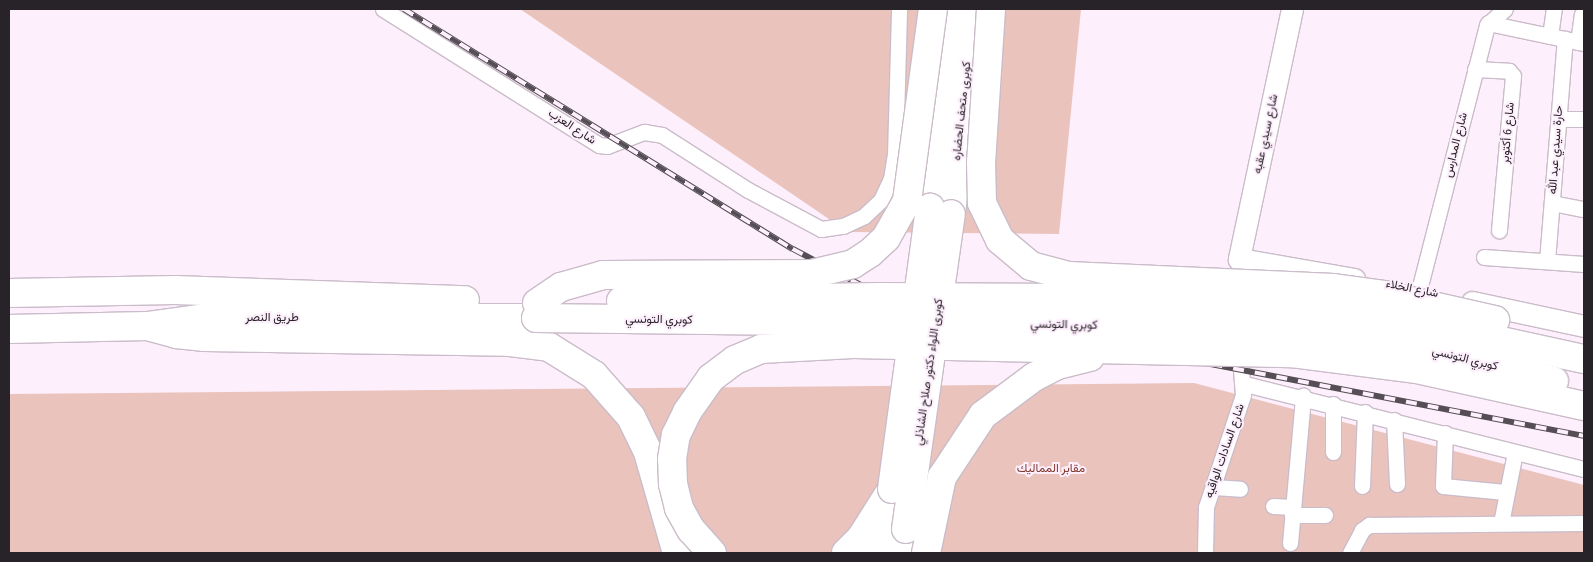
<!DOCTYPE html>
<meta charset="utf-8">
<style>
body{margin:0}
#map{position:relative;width:1593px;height:562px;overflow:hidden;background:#fdeffc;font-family:"Fira Sans Condensed",Vazirmatn,sans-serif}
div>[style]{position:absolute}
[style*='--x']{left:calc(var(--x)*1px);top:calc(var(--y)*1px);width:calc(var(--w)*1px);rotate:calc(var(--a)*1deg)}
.green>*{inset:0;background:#eac3bc}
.roads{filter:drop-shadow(1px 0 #cabcc9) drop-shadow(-1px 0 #cabcc9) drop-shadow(0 1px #cabcc9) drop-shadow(0 -1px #cabcc9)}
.street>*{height:15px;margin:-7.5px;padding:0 7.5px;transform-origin:7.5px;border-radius:7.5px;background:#fff}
.secondary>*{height:21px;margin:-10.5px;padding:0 10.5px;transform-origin:10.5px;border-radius:10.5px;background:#fff}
.highway>*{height:28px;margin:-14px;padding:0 14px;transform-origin:14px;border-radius:14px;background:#fff}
.rail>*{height:5.5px;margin-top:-2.75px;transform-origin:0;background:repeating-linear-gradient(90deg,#fdeffc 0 11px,#554e55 0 22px);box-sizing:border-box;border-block:1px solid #554e55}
.bridges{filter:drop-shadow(1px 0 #cabcc9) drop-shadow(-1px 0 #cabcc9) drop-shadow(0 1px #cabcc9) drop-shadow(0 -1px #cabcc9)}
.highway-bridge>*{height:28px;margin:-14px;padding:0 14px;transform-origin:14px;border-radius:14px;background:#fff}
span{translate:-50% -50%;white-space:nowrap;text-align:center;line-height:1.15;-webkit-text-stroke:4px #fdeffc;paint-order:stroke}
.street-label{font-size:12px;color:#282328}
.park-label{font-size:12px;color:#82382b}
.frame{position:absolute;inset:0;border:10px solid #282328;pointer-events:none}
</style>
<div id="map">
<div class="green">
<i style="clip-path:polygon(520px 9px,1081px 9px,1059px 234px,848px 232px)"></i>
<i style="clip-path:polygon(1194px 383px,1584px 485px,1584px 553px,9px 553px,9px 394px)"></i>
</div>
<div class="roads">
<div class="street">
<i style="--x:383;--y:9;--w:255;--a:32.2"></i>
<i style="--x:599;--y:145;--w:8;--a:7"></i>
<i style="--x:607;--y:146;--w:40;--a:-21"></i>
<i style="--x:644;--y:132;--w:18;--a:9"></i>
<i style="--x:662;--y:135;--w:102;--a:32.6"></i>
<i style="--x:748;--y:190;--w:83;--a:28.1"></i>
<i style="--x:821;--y:229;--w:22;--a:-8"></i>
<i style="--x:843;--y:226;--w:23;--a:-25"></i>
<i style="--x:864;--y:216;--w:23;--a:-43"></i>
<i style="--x:881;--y:200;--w:23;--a:-65"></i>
<i style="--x:891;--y:179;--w:24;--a:-81"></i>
<i style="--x:895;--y:155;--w:146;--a:-88.4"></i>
<i style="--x:1488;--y:23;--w:98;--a:11.8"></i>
<i style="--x:1550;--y:36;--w:27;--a:-82"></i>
<i style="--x:1578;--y:42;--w:28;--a:-82"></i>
<i style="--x:1475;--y:69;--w:34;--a:3"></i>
<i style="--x:1509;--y:71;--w:6;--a:51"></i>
<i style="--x:1513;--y:76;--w:155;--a:95.2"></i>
<i style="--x:1559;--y:119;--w:25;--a:0"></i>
<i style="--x:1552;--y:203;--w:33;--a:11"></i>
<i style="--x:1484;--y:257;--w:100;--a:4"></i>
<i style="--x:1547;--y:261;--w:223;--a:-85.4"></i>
<i style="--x:1419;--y:290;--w:274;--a:-75.6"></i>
<i style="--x:1487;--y:25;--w:24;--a:-42"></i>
<i style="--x:1245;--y:384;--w:349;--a:14.1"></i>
<i style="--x:1333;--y:404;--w:48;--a:90"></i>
<i style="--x:1394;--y:420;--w:64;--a:87.3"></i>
<i style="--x:1445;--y:433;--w:53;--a:92.2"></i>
<i style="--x:1443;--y:486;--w:62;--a:5.5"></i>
<i style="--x:1362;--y:486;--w:74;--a:-87.7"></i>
<i style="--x:1214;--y:487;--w:26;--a:4"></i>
<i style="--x:1273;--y:506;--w:20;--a:3"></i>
<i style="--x:1292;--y:515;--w:33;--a:0"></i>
<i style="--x:1501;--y:523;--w:72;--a:-78.8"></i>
<i style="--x:1290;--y:543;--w:148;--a:-84.9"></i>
<i style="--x:1205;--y:553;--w:46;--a:-88.8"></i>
<i style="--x:1206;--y:507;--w:118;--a:-71.7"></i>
<i style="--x:1243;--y:395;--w:50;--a:-94.6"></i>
<i style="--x:1350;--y:553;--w:26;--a:-62"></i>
<i style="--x:1362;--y:530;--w:9;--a:-36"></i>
<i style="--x:1369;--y:525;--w:215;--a:-0.5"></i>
</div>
<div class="secondary">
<i style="--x:1292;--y:9;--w:256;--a:102"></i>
<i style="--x:1239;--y:259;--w:117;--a:9.9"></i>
<i style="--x:1472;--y:302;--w:115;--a:12.1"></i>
</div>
<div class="highway">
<i style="--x:930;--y:208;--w:200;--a:-83.4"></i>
<i style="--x:951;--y:214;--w:206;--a:-83.9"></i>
<i style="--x:9;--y:293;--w:166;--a:-1"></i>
<i style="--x:175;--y:290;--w:290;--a:2"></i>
<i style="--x:147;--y:326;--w:30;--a:15"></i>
<i style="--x:176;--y:334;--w:29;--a:6"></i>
<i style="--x:205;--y:337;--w:305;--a:0.9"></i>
<i style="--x:510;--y:342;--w:39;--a:7"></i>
<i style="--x:549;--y:347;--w:53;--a:31.9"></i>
<i style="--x:594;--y:375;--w:56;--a:48.6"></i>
<i style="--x:631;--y:417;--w:39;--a:64"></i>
<i style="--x:648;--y:452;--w:105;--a:74"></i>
<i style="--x:9;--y:329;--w:138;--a:-1.2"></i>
<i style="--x:147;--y:326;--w:60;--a:-7.7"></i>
<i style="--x:206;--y:318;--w:330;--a:0"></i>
<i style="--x:846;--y:553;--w:21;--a:-45"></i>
<i style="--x:861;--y:538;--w:58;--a:-57.7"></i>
<i style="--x:881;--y:553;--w:51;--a:-80.9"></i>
<i style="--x:903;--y:553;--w:24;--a:-83"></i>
</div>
</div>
<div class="rail">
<i style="--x:404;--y:9;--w:457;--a:31.7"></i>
<i style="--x:793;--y:249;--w:220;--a:28"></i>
<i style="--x:987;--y:352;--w:203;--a:2.3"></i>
<i style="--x:1190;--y:360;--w:401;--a:10.9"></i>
</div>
<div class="bridges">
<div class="highway-bridge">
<i style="--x:991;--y:9;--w:153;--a:93.7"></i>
<i style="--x:981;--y:162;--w:41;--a:88.6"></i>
<i style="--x:982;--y:203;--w:41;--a:64.1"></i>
<i style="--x:1000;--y:240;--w:40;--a:40"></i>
<i style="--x:1031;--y:266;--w:39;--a:15"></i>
<i style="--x:1069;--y:276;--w:265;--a:2.6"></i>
<i style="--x:1334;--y:288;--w:50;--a:8"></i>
<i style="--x:1384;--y:295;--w:114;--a:12.7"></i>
<i style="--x:621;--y:301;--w:259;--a:-0.9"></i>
<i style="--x:880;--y:297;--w:349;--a:0.3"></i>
<i style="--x:1229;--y:299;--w:154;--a:6"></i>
<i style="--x:1382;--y:315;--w:207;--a:12.3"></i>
<i style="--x:537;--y:303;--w:29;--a:-34"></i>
<i style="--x:561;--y:287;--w:44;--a:-15.9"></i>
<i style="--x:603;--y:275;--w:208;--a:-0.3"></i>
<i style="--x:811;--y:274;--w:43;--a:-13.4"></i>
<i style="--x:853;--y:264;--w:20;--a:-33"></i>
<i style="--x:870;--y:253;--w:22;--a:-43"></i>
<i style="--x:886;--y:238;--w:43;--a:-60.4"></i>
<i style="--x:907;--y:201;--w:194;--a:-82.3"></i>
<i style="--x:536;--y:318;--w:699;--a:0.66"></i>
<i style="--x:1235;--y:326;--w:97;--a:3"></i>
<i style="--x:1332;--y:331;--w:49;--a:9.5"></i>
<i style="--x:1380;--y:339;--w:179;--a:13.6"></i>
<i style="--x:892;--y:489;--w:284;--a:-82.3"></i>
<i style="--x:906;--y:529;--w:318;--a:-81.9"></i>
<i style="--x:712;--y:553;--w:31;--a:-132"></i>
<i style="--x:691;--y:530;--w:25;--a:-119"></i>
<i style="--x:679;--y:508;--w:25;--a:-104"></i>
<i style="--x:673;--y:484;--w:25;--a:-92"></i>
<i style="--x:672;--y:459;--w:24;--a:-81"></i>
<i style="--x:676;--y:435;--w:25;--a:-64"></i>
<i style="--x:687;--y:412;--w:42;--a:-54.8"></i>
<i style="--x:711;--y:378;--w:30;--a:-37"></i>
<i style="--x:735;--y:360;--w:28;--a:-23"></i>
<i style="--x:761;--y:349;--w:92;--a:-3.1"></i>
<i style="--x:853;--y:344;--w:439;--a:1.2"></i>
<i style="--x:1292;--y:353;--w:126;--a:7.3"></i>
<i style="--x:1417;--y:369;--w:171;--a:12.5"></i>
<i style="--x:926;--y:553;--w:78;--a:-78.1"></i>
<i style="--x:942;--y:477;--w:74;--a:-56.5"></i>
<i style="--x:983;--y:415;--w:64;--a:-36.7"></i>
<i style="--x:1034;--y:377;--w:27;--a:-27"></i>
<i style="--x:1058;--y:365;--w:33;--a:-14"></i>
</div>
</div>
<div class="street-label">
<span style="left:962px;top:111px;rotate:-84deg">كوبرى متحف الحضاره</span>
<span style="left:572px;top:127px;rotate:33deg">شارع العزب</span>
<span style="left:1508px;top:133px;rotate:-85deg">شارع 6 أكتوبر</span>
<span style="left:1266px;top:134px;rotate:-78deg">شارع سيدي عقبه</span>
<span style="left:1456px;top:145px;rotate:-76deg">شارع المدارس</span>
<span style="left:1556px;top:150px;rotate:-86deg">حارة سيدي عبد الله</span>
<span style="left:1412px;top:289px;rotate:11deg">شارع الخلاء</span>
<span style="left:272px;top:318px">طريق النصر</span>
<span style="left:659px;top:320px;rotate:1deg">كوبري التونسي</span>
<span style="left:1064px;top:325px;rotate:1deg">كوبري التونسي</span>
<span style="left:1465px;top:359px;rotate:14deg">كوبري التونسي</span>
<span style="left:929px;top:372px;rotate:-82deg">كوبرى اللواء دكتور صلاح الشاذلي</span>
<span style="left:1225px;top:451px;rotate:-71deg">شارع السادات الواقيه</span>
</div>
<div class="park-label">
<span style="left:1051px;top:469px">مقابر المماليك</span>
</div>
<div class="frame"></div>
</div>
